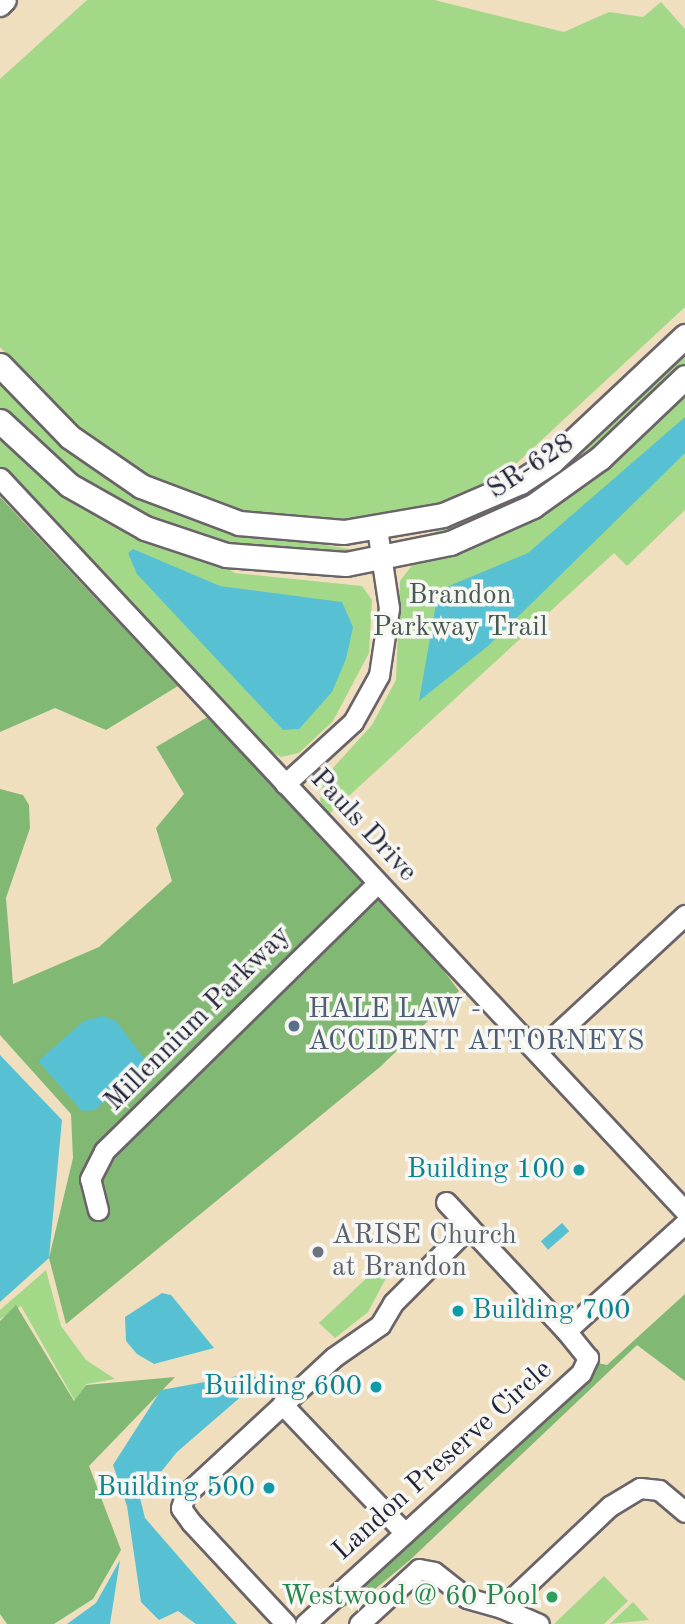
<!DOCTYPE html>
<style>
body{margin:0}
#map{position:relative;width:685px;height:1624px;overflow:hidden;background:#efdfbf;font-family:"Old Standard TT",serif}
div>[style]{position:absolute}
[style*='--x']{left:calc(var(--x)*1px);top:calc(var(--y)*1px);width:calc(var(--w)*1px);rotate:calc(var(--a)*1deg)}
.green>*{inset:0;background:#a2d888}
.forest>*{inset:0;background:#81b874}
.water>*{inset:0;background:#57c1d3;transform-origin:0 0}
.roads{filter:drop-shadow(2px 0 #6a6469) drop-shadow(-2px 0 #6a6469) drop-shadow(0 2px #6a6469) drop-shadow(0 -2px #6a6469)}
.minor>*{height:19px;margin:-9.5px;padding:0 9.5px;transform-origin:9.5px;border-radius:9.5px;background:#fff}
.major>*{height:23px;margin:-11.5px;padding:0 11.5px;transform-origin:11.5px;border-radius:11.5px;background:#fff}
.dots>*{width:19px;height:19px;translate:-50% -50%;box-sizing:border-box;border:4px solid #f6f6f2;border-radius:50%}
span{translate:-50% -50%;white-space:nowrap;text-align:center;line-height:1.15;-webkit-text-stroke:7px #f6f6f2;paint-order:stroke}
.street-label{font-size:28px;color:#22223b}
.park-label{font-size:28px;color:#485952}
.service-label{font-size:28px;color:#4e5e75}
.left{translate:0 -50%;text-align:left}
.culture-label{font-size:28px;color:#0d838f}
.right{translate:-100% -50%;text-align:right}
.worship-label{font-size:28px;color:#5b616d}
.leisure-label{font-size:28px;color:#27864d}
</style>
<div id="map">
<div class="green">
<i style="clip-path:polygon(87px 0,434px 0,564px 32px,609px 12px,643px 17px,661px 2px,685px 29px,685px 307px,490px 488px,469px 498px,370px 522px,248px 517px,162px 486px,91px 443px,0 347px,0 79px)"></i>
<i style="clip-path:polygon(685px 352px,685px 371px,587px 461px,481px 525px,417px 539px,520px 499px)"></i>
<i style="clip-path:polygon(0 377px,54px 433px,267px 536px,356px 550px,263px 555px,165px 529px,78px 482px,27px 437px,0 408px)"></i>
<i style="clip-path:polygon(685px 388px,685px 510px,627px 566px,614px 553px,328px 815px,320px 801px,323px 779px,372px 725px,396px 680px,400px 581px,413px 564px,456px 552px)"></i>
<i style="clip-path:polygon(0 434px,235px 573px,362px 586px,372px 600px,369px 653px,333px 721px,299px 753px,281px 757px,260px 745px,0 468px)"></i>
<i style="clip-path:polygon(388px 1258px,394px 1263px,368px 1312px,335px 1338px,319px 1323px)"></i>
<i style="clip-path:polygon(46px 1270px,61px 1326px,86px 1360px,115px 1379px,86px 1384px,75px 1401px,21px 1306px,0 1319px,0 1310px)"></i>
<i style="clip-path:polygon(604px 1576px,628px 1601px,604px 1624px,554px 1624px)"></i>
<i style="clip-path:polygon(633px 1602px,649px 1620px,610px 1624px,614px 1620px)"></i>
</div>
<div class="forest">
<i style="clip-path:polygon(0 497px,178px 686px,106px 730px,55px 708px,0 732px)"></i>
<i style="clip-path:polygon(211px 715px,378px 883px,459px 991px,380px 1067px,66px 1324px,49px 1258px,73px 1158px,71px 1114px,0 1035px,0 789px,23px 795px,29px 805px,30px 828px,6px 898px,13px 984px,99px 947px,172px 881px,156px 828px,184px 794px,156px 747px)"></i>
<i style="clip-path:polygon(685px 1294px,685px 1381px,637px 1345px,410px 1560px,368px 1595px,326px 1616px,598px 1363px,607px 1365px)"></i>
<i style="clip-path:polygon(16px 1305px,74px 1401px,86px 1385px,175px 1377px,89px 1466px,121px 1550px,93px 1599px,54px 1624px,7px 1624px,0 1614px,0 1321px)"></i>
</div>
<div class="water">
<i style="clip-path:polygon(685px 417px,685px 453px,488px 646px,419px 701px,437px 598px,449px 586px,528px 553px)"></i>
<i style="clip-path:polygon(133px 549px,220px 586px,342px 602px,353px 627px,346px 659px,332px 692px,299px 729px,283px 730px,137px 574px,128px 553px)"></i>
<i style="clip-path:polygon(103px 1016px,116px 1021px,146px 1061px,95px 1110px,82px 1111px,38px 1061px,84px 1021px)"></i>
<i style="clip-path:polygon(0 1055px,62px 1120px,49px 1258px,0 1302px)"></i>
<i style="left:562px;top:1223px;width:11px;height:28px;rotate:49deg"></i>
<i style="clip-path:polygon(162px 1293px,171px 1295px,214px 1348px,154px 1364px,137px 1354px,126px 1341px,125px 1317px)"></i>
<i style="clip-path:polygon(243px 1375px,256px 1377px,251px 1388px,177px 1452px,140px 1498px,145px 1518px,237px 1624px,196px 1624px,178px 1611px,159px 1620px,141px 1602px,127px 1506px,113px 1465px,161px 1390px)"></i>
<i style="clip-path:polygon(120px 1560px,110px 1624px,67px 1624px,96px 1603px)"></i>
</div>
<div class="roads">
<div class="minor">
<i style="--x:0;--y:6;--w:8;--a:-45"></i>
<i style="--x:0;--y:478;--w:1003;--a:46.94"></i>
<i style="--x:285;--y:784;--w:92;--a:-42.4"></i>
<i style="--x:353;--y:722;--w:54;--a:-61"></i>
<i style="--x:379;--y:675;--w:68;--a:-81.5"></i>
<i style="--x:389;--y:608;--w:80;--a:-98.6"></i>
<i style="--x:537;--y:1052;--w:202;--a:-42.8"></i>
<i style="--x:446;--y:1202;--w:34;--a:47"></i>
<i style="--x:98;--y:1210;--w:32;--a:-104"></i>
<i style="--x:90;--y:1179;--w:31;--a:-63"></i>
<i style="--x:104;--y:1151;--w:383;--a:-44.4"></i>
<i style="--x:282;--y:1404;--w:178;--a:46.4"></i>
<i style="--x:502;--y:1608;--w:40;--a:23.4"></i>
<i style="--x:286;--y:1624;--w:139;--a:-133"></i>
<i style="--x:191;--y:1522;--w:17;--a:-126"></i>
<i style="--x:181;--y:1508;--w:14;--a:-73"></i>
<i style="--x:185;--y:1495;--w:203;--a:-42.8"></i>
<i style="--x:334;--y:1357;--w:56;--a:-34.8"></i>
<i style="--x:380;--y:1325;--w:26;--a:-59"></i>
<i style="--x:393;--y:1303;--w:107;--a:-45"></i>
<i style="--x:469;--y:1227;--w:142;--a:47"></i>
<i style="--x:305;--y:1624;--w:373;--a:-42.3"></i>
<i style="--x:581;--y:1373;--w:17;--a:-65"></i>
<i style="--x:588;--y:1358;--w:35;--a:-129"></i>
<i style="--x:566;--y:1331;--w:161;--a:-42.2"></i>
<i style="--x:359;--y:1624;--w:81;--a:-42.5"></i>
<i style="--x:419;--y:1569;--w:15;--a:11"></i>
<i style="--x:434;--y:1572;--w:42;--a:38.2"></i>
<i style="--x:467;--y:1598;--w:36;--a:16"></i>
<i style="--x:502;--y:1608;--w:149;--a:-43.4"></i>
<i style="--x:610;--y:1506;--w:35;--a:-31"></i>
<i style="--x:640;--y:1488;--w:19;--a:6"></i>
<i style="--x:659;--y:1490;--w:34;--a:40"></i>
</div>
<div class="major">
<i style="--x:0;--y:365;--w:100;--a:45.8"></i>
<i style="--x:70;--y:437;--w:86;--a:34.6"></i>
<i style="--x:141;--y:486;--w:105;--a:20.7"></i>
<i style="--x:239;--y:523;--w:105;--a:4.9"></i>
<i style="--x:344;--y:532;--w:100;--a:-9.7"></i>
<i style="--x:443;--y:515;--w:84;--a:-23.2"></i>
<i style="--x:520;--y:482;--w:38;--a:-33"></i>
<i style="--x:552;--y:461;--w:183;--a:-43.2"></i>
<i style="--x:0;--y:421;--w:94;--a:42.8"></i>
<i style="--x:69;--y:485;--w:87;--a:29.5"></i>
<i style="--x:145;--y:528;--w:85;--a:18.4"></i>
<i style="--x:226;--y:555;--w:120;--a:4.3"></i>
<i style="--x:346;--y:564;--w:106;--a:-11.4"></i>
<i style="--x:450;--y:543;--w:91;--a:-24"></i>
<i style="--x:533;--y:506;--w:82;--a:-35.6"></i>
<i style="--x:600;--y:458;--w:117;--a:-43.6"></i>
</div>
</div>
<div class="dots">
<i style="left:294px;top:1026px;background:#5c6f8a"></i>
<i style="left:579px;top:1170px;background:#0f9aa8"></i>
<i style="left:318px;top:1252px;background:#6b7280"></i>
<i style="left:458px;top:1311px;background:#0f9aa8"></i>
<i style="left:376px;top:1387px;background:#0f9aa8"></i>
<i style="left:269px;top:1488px;background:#0f9aa8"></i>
<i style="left:552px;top:1597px;background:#2e9e5b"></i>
</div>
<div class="street-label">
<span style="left:531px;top:467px;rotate:-33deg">SR-628</span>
<span style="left:363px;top:826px;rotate:47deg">Pauls Drive</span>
<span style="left:198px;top:1019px;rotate:-45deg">Millennium Parkway</span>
<span style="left:443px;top:1461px;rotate:-42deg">Landon Preserve Circle</span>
</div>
<div class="park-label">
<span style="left:460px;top:612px">Brandon<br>Parkway Trail</span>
</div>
<div class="service-label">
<span class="left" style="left:308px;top:1026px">HALE LAW -<br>ACCIDENT ATTORNEYS</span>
</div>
<div class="culture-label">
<span class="right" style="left:565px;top:1170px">Building 100</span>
<span class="left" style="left:472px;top:1311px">Building 700</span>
<span class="right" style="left:362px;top:1387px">Building 600</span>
<span class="right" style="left:255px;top:1488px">Building 500</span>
</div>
<div class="worship-label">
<span class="left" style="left:332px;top:1252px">ARISE Church<br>at Brandon</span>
</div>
<div class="leisure-label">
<span class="right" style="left:538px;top:1597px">Westwood @ 60 Pool</span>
</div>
</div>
